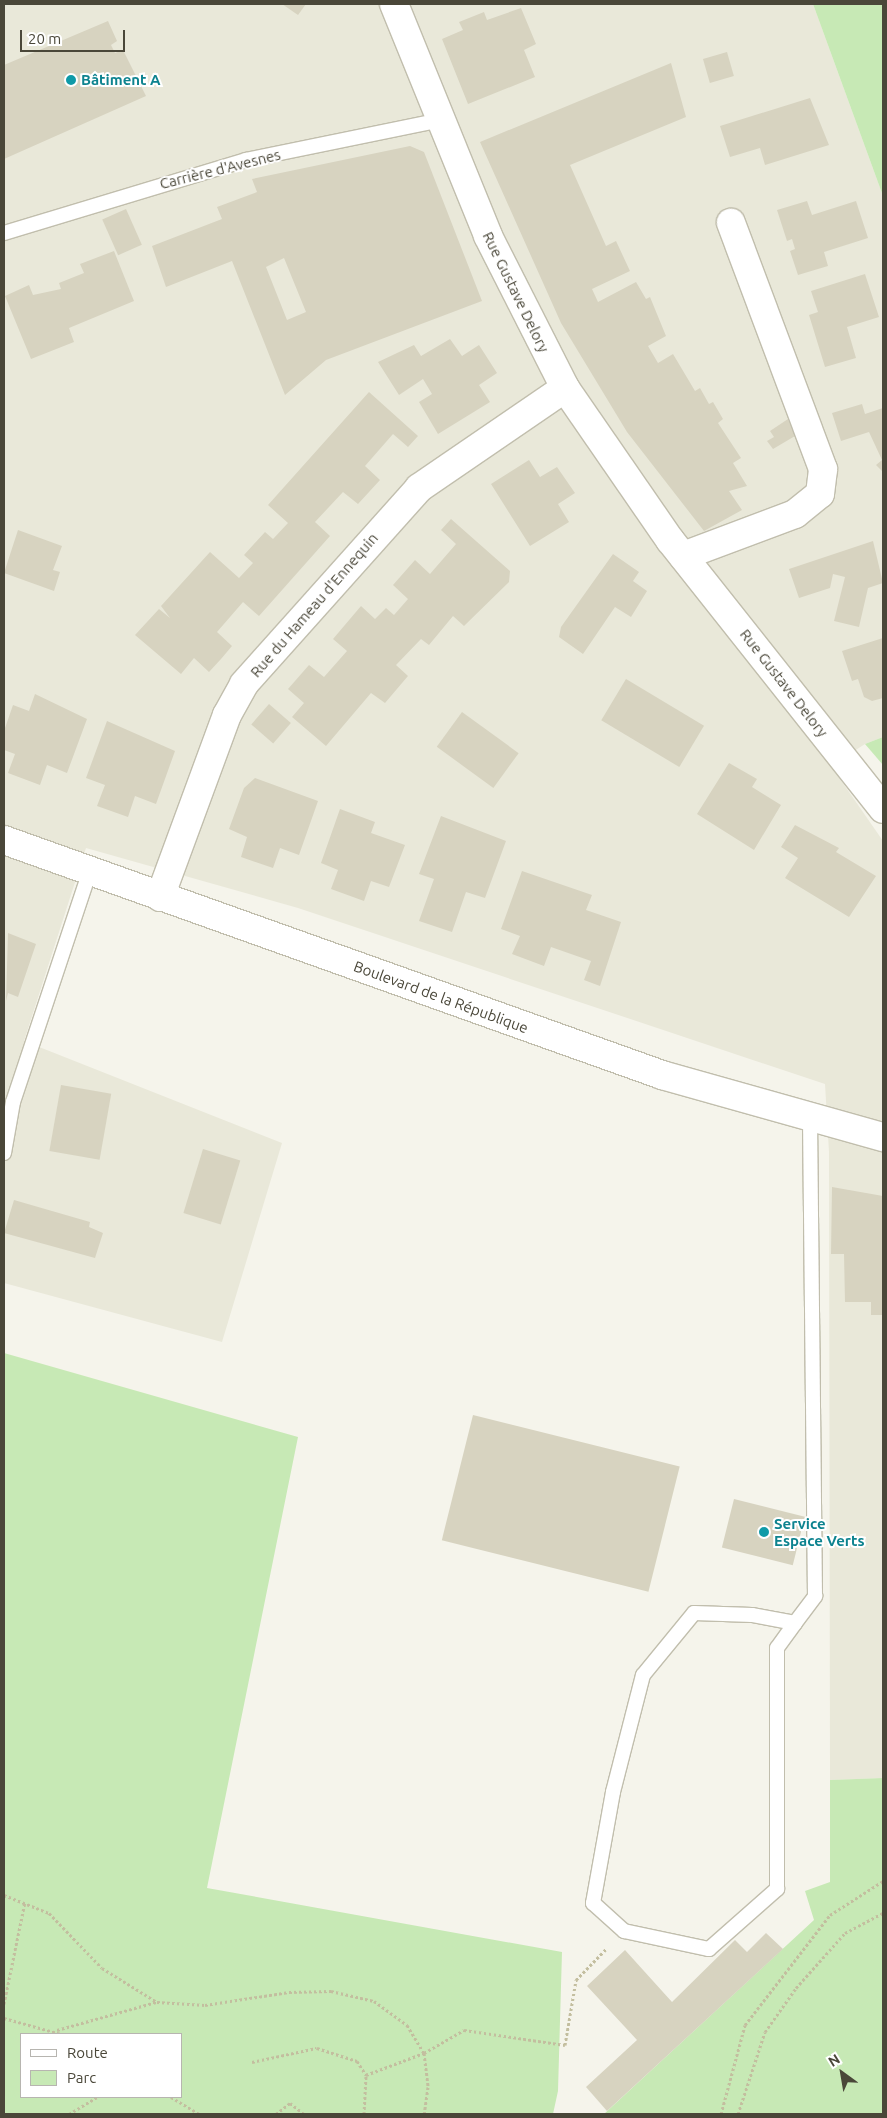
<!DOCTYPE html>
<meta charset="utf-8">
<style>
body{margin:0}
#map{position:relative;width:887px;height:2118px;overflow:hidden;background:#f5f4eb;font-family:Ubuntu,sans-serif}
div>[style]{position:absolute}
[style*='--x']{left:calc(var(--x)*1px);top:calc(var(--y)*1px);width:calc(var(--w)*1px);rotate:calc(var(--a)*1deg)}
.residential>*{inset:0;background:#e9e8d9}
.green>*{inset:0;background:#c7e9b5}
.building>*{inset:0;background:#d7d3c0;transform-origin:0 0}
.path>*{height:3px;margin-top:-1.5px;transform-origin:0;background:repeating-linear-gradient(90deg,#c3be9f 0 2.5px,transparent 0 5px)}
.roads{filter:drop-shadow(1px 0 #c1bead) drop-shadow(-1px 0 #c1bead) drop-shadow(0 1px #c1bead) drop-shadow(0 -1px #c1bead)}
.service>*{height:14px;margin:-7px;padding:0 7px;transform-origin:7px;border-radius:7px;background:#fff}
.minor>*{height:28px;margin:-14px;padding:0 14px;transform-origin:14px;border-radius:14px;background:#fff}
.dots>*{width:14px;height:14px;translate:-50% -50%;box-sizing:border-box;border:2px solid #fff;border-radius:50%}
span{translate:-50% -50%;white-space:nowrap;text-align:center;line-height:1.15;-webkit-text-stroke:4px #fff;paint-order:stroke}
.culture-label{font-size:15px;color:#0d838f;font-weight:700}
.left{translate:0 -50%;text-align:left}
.street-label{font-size:15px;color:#4a4739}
.frame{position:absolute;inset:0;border:5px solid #4a4739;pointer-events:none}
.legend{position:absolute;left:20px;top:2033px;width:162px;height:65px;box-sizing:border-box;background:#fff;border:1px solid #b7b5b0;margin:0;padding:6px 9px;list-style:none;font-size:15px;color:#4a4739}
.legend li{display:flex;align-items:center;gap:10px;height:25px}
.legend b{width:25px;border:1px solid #b7b5b0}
.north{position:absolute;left:817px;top:2048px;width:50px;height:50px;-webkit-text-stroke:4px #fff;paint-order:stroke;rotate:328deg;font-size:14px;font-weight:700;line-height:20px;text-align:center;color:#4a4739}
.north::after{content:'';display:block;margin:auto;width:18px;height:22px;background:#4a4739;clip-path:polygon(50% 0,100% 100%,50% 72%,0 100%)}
.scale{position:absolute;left:20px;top:30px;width:105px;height:22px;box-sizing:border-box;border:2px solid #4a4739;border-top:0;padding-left:6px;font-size:15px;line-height:18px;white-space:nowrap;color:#4a4739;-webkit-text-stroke:4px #fff;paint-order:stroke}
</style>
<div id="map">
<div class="residential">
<i style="clip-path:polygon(4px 4px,813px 4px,883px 196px,883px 737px,865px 744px,831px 766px,883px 841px,883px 1778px,830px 1780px,829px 1152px,825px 1084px,298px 908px,86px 848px,24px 1041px,282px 1143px,222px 1342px,4px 1283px)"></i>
</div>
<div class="green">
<i style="clip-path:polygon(813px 4px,883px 4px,883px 196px)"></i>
<i style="clip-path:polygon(883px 737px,883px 765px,865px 744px)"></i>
<i style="clip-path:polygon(evenodd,4px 1353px,298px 1437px,207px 1888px,562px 1952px,558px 2091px,553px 2114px,4px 2114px,4px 1353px,181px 2034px,181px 2097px,21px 2097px,21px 2034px,181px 2034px)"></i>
<i style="clip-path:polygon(883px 1778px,883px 2114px,604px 2114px,814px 1920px,805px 1891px,830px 1882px,830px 1780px)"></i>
</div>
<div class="building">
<i style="clip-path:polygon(282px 4px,306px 4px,298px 15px)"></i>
<i style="clip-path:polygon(521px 8px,536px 44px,524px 50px,535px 77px,468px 104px,442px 39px,463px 30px,459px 22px,484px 12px,487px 20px)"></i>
<i style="clip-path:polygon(108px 21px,117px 41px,111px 45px,115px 53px,123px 50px,146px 96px,4px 159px,4px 65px)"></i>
<i style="left:727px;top:52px;width:25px;height:25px;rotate:74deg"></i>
<i style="clip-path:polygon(671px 63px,686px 117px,570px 165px,606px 246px,616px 241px,630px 271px,592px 289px,598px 302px,636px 282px,646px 299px,650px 297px,666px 336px,648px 346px,658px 363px,673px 354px,695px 391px,700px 388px,709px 404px,713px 402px,723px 419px,718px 423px,741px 458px,733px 463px,747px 486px,729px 491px,742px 510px,704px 531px,627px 432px,561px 323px,480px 142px)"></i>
<i style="clip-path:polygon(810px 98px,829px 145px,765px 165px,760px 148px,730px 157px,720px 126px)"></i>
<i style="clip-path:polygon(evenodd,410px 146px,424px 152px,482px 301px,326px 360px,285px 395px,232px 261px,166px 287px,152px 246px,222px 219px,217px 207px,257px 192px,252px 179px,410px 146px,284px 258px,306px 312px,287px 320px,266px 267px,284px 258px)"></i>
<i style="clip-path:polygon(807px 201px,812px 215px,856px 201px,868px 238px,824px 252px,828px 266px,798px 275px,790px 251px,795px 249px,792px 239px,787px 241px,777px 210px)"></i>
<i style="left:126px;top:209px;width:39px;height:26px;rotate:66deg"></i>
<i style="clip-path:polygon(114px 251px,134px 301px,69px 328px,74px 342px,31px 359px,5px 296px,29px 285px,33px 295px,61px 289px,59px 283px,84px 273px,80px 264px)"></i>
<i style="clip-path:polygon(865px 274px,879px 317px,847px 327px,856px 358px,825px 367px,809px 315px,818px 312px,811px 291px)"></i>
<i style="clip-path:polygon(450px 339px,462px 356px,479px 345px,497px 373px,479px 385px,490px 402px,438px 434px,419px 402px,432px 394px,423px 379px,399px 395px,378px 362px,414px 345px,421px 356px)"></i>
<i style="clip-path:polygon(369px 392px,418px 436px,408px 447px,393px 434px,365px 466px,380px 480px,358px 504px,343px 492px,315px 522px,330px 536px,259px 616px,243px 602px,217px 632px,232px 646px,221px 659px,209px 672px,194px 658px,181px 674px,135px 635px,159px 609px,170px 618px,161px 606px,210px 552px,239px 578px,253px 563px,244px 555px,265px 532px,273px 539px,288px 523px,268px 505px)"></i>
<i style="clip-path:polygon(862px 404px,865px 414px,883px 408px,883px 472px,876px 465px,882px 460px,869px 432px,841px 441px,832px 413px)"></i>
<i style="clip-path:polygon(788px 419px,795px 436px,773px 449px,767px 441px,774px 437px,770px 431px)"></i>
<i style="clip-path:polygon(529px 460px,540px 477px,557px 467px,575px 493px,558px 504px,569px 522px,530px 546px,491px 484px)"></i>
<i style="clip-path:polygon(451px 519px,510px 571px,509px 582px,464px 626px,453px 616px,429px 645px,421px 639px,396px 665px,408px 676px,385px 703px,371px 693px,326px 746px,292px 717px,304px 703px,288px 689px,309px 665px,324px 677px,347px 651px,333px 639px,361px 606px,375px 619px,386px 608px,394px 615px,408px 599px,393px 585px,415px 560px,430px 574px,456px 544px,441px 530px)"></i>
<i style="clip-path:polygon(18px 530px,62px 546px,53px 570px,60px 572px,54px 591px,4px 573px)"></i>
<i style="clip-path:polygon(873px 541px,883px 583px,868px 588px,859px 627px,834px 621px,845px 577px,833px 574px,830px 588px,799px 598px,789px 569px)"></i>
<i style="clip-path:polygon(613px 554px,639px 572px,633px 581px,647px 591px,631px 617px,615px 607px,583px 654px,559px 637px,561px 627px)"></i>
<i style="clip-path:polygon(883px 638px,883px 698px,872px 701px,864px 697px,858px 679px,852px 681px,842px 651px)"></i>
<i style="left:626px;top:679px;width:91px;height:48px;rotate:31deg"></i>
<i style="clip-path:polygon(35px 694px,87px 719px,67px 773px,47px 765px,40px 785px,8px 773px,15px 754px,4px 750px,4px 731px,13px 705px,29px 711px)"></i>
<i style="left:269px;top:704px;width:29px;height:27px;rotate:41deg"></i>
<i style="left:462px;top:712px;width:70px;height:43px;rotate:36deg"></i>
<i style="clip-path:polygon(107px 721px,175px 751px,156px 804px,135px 796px,128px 817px,97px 806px,105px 785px,86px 778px)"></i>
<i style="clip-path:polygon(729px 763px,757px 779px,752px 787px,781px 805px,754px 850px,697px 814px)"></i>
<i style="clip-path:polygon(255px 778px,318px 801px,299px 855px,280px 848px,273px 868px,241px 857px,247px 837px,229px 829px,244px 788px)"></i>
<i style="clip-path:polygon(340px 809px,375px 822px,371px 833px,405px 845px,389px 887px,371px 881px,364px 901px,331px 889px,338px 870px,321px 863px)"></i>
<i style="clip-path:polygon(441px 816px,506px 841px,485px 898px,466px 892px,452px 932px,419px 921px,434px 879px,419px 874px)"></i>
<i style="clip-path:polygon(795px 825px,839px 848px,836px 852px,876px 876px,849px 917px,785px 878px,798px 858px,781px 847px)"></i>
<i style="clip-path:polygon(522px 871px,592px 895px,586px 910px,621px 922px,600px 986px,584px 980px,591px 961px,551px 947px,544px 966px,512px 954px,520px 936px,501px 929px)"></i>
<i style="clip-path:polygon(8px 933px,36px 944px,18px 997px,8px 993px,6px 1001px)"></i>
<i style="left:61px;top:1085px;width:51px;height:67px;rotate:10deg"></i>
<i style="left:203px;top:1149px;width:39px;height:67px;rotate:17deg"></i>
<i style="clip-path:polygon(832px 1187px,883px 1196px,883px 1315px,871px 1315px,871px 1302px,845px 1302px,844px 1254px,831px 1254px)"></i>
<i style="clip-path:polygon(14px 1200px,90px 1222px,89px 1227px,103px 1233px,95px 1258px,4px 1233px)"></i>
<i style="left:473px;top:1415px;width:213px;height:129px;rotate:14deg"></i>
<i style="left:734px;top:1499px;width:73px;height:50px;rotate:14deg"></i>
<i style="clip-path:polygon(766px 1933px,783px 1949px,607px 2111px,586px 2087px,637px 2040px,587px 1986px,625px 1950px,672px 2002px,735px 1940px,747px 1952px)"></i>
</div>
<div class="path">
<i style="--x:4;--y:1895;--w:48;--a:21.8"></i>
<i style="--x:49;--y:1913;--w:76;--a:46.1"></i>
<i style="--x:102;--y:1968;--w:65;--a:31.7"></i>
<i style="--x:157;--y:2002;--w:48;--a:3.6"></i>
<i style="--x:205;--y:2005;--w:85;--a:-8.8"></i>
<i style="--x:289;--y:1992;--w:42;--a:-1.4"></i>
<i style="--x:331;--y:1991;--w:44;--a:13.1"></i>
<i style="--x:374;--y:2001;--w:41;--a:36"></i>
<i style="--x:407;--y:2025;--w:33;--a:59"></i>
<i style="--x:424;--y:2053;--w:34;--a:83"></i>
<i style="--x:428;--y:2087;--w:27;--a:98"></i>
<i style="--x:4;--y:2004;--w:104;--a:-78.4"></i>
<i style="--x:4;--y:2018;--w:59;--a:15.7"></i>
<i style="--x:57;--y:2030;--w:103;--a:-15.8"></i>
<i style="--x:252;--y:2062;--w:66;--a:-12.2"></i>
<i style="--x:317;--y:2048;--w:42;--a:18"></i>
<i style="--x:357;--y:2061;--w:17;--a:57"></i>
<i style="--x:366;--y:2075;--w:62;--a:-20.8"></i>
<i style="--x:424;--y:2053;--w:46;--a:-29.9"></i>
<i style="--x:464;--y:2030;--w:102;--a:8.4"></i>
<i style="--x:565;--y:2045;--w:66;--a:-80.4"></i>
<i style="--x:576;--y:1980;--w:43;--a:-45.9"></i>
<i style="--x:171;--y:2097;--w:33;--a:31"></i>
<i style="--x:69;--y:2114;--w:33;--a:-31"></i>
<i style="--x:276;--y:2114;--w:18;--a:-38"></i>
<i style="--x:290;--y:2103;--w:18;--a:38"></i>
<i style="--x:364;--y:2114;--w:39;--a:-87"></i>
<i style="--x:721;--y:2114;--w:92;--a:-74.9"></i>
<i style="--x:745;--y:2025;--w:139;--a:-52.3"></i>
<i style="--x:830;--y:1915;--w:63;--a:-32.7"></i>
<i style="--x:738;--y:2114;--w:86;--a:-71.8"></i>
<i style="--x:765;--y:2032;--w:54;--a:-54.8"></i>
<i style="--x:796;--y:1988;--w:74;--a:-48.3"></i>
<i style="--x:845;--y:1933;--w:43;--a:-27.8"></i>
</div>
<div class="roads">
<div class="service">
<i style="--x:4;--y:233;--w:253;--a:-16.8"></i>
<i style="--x:246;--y:160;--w:199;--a:-11.6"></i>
<i style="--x:4;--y:1153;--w:52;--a:-80"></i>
<i style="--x:13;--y:1102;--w:243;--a:-71.6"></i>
<i style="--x:795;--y:1623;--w:44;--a:-169.5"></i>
<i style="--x:752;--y:1615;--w:58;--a:-178"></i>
<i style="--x:694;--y:1613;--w:80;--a:129.4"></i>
<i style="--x:643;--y:1675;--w:121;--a:104.4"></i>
<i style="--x:613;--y:1792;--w:113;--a:100.2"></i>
<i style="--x:593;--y:1903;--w:42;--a:42.1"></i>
<i style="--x:624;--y:1931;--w:87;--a:12"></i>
<i style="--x:709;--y:1949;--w:91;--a:-41.4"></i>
<i style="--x:777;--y:1889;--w:241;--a:-90"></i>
<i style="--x:777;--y:1648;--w:31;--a:-54"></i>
<i style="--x:795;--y:1623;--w:34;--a:-53"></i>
<i style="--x:815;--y:1596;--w:476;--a:-90.6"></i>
</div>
<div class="minor">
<i style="--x:394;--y:4;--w:250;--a:67.9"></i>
<i style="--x:488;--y:236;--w:170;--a:63.1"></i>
<i style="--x:565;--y:388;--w:185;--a:55.4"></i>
<i style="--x:670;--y:540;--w:343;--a:51.6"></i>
<i style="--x:683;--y:556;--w:120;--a:-20.6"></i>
<i style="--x:795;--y:514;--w:32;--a:-39"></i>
<i style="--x:820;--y:494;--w:25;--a:-83"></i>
<i style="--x:823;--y:469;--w:263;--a:-110.5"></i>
<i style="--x:4;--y:840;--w:699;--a:19.65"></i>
<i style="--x:662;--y:1075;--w:230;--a:15.7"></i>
<i style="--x:160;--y:897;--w:194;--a:-69.8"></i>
<i style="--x:227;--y:715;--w:35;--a:-61"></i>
<i style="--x:244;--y:684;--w:263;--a:-48.2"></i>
<i style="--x:419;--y:488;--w:177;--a:-34.4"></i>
</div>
</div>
<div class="dots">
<i style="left:71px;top:80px;background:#0f9aa8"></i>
<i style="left:764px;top:1532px;background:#0f9aa8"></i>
</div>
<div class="culture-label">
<span class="left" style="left:81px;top:80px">Bâtiment A</span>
<span class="left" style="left:774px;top:1532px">Service<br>Espace Verts</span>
</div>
<div class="street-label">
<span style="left:220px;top:169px;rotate:-14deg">Carrière d'Avesnes</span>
<span style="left:516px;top:292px;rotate:64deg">Rue Gustave Delory</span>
<span style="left:314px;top:605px;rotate:-49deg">Rue du Hameau d'Ennequin</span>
<span style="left:784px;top:683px;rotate:52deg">Rue Gustave Delory</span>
<span style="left:441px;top:997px;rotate:20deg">Boulevard de la République</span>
</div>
<div class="frame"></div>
<ul class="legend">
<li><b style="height:6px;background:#fff"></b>Route</li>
<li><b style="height:14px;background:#c7e9b5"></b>Parc</li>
</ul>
<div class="north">N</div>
<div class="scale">20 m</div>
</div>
